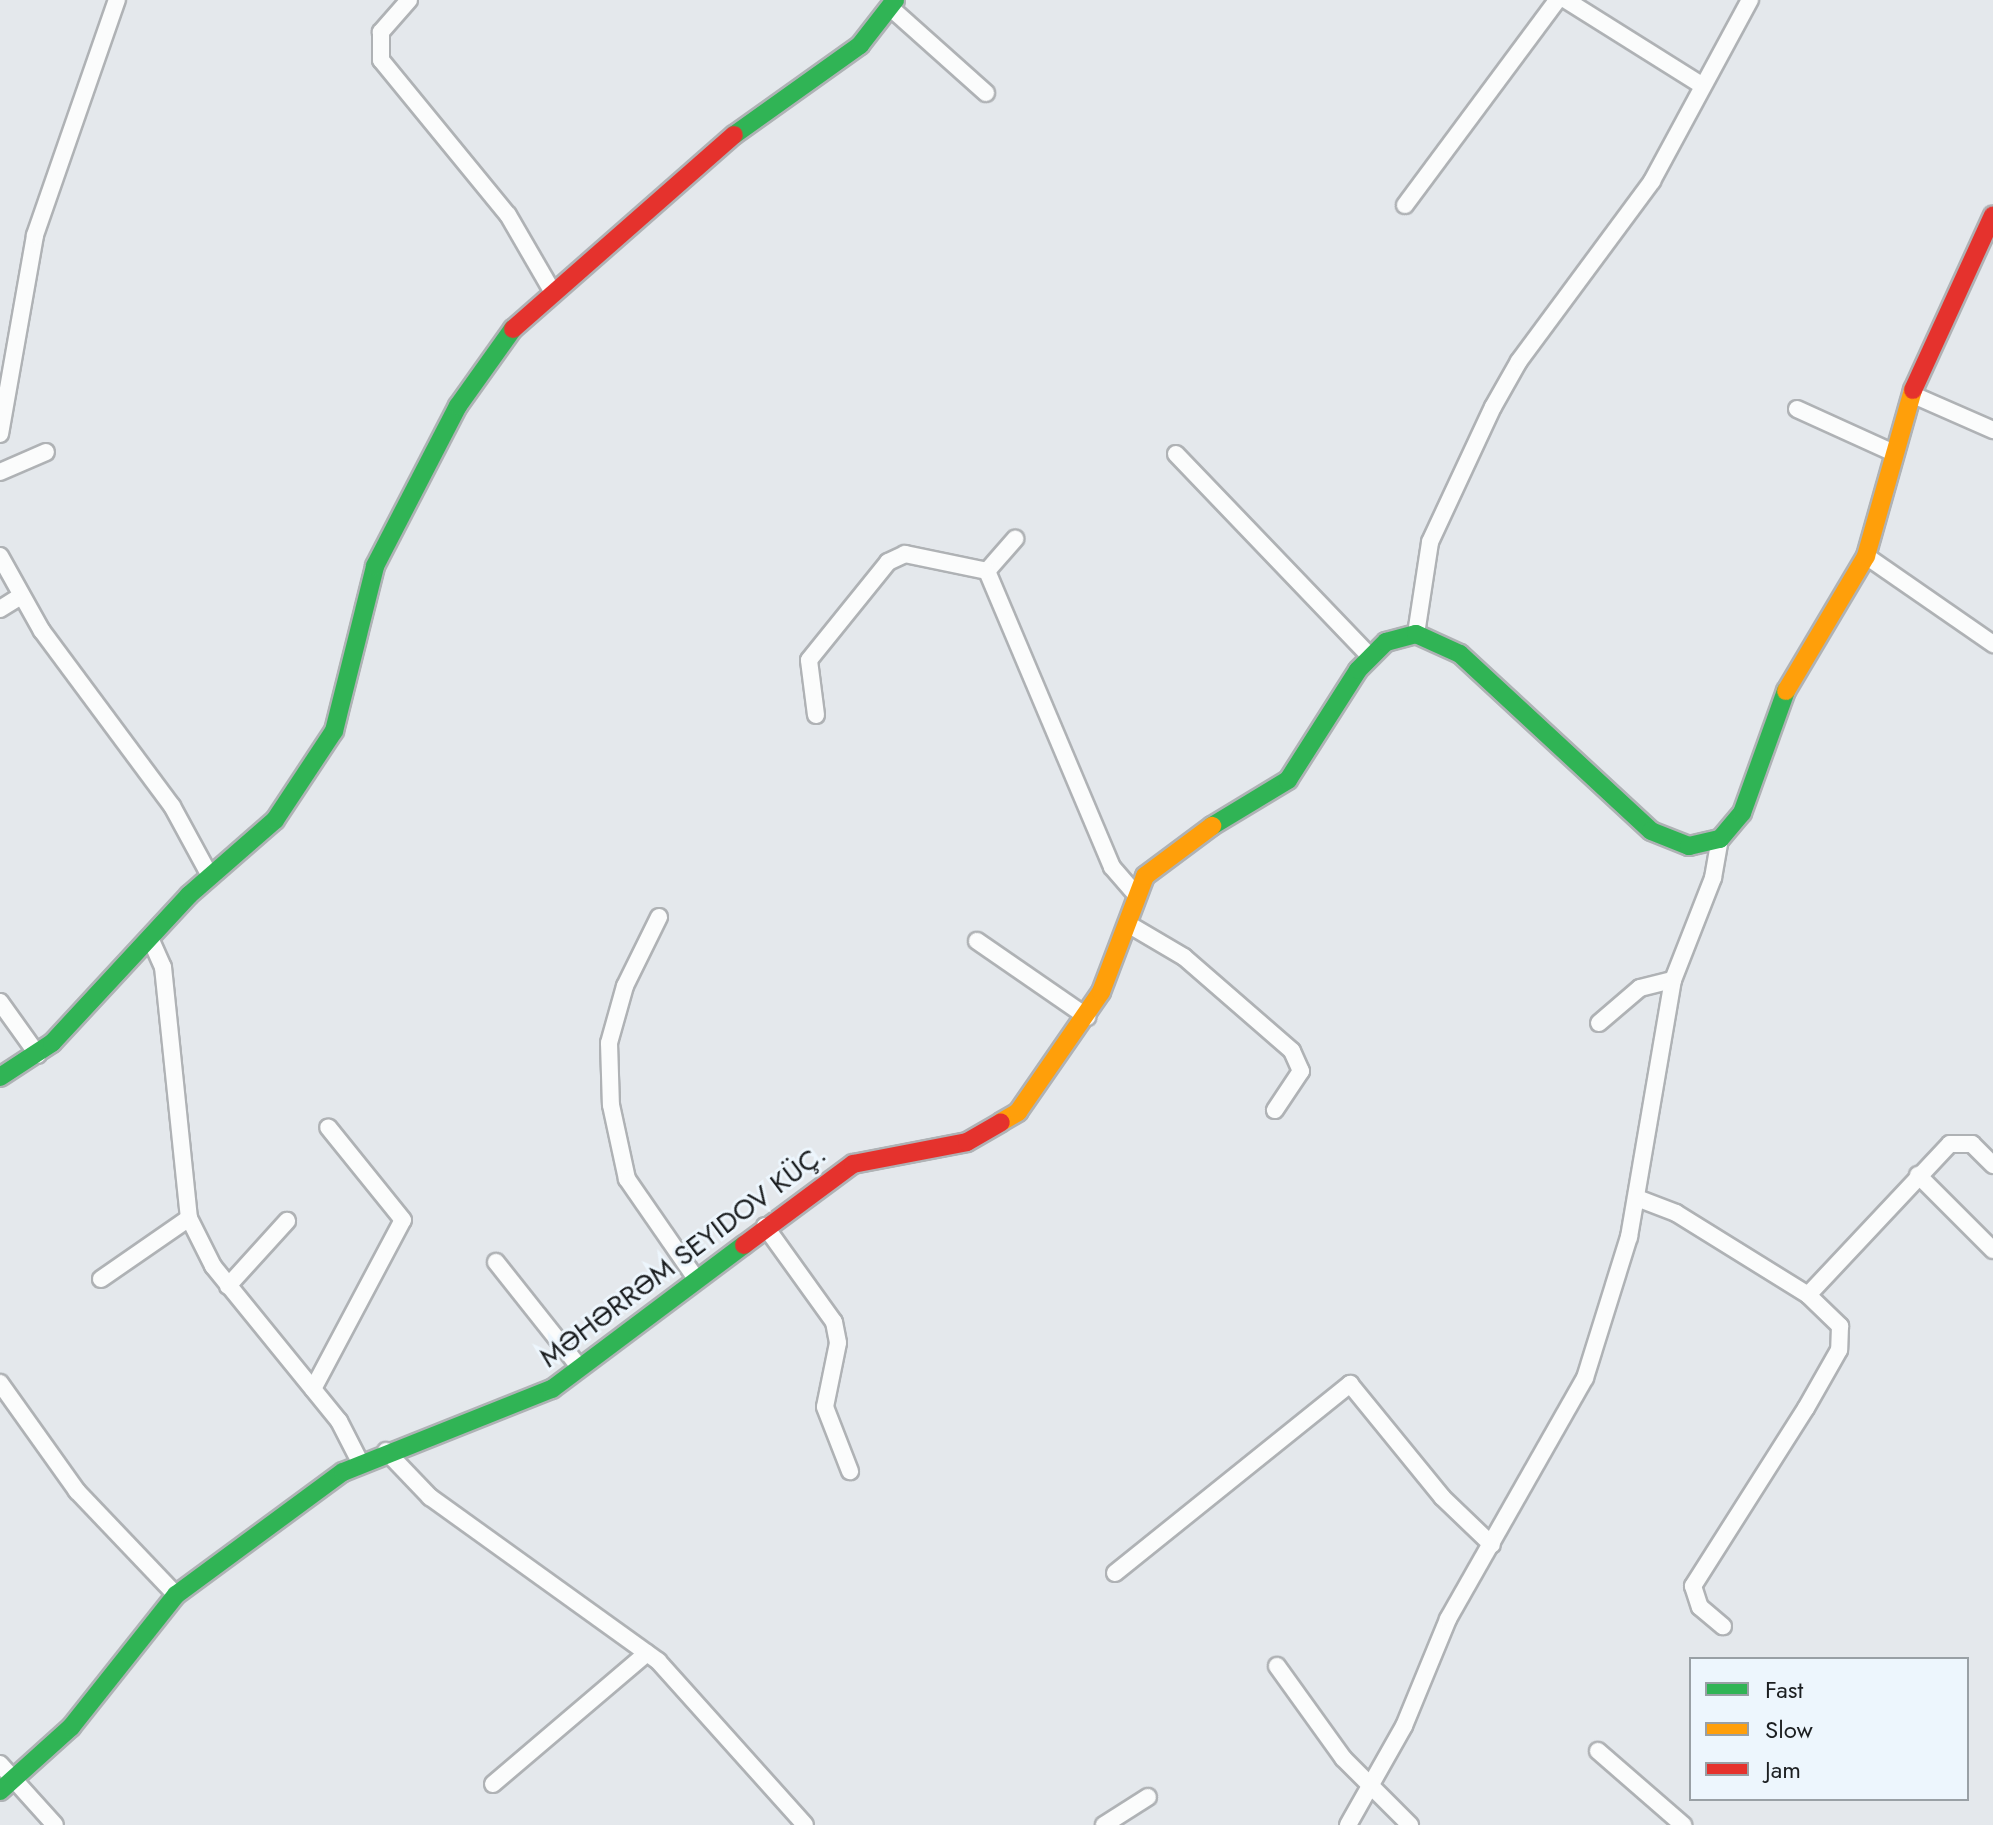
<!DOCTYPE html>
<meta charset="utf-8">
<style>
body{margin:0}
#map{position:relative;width:1993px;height:1825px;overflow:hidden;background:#e4e8ec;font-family:Jost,sans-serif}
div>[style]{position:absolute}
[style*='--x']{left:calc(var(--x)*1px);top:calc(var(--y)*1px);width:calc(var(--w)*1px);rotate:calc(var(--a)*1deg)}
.roads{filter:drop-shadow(2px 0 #afb2b5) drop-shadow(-2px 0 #afb2b5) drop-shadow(0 2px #afb2b5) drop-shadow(0 -2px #afb2b5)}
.street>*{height:16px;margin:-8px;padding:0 8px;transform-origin:8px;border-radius:8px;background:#fbfcfc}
.fast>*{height:18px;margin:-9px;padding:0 9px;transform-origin:9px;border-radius:9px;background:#30b455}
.slow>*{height:18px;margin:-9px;padding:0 9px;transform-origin:9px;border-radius:9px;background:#ff9f0a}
.jam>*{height:18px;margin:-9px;padding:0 9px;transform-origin:9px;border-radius:9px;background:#e5322d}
span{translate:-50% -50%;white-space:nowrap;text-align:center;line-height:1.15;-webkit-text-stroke:6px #edf6fd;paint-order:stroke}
.street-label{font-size:28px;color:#1c1f21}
.legend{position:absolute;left:1689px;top:1657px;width:280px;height:144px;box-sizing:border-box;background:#edf6fd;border:2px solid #99a0a5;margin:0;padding:10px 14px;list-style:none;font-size:24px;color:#1c1f21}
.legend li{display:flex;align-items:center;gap:16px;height:40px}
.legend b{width:40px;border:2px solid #99a0a5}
</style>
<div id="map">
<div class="roads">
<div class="street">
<i style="--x:409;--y:0;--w:43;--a:131.2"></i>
<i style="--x:381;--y:32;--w:28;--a:90"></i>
<i style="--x:381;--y:60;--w:200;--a:50.7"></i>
<i style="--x:508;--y:215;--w:88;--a:59.9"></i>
<i style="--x:1566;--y:0;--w:158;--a:32.1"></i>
<i style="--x:892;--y:9;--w:126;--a:41.8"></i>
<i style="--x:1405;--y:205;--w:255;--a:-53.4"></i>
<i style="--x:1911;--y:394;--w:90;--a:23.7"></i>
<i style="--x:1797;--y:409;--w:104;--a:24.4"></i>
<i style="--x:0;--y:434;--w:202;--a:-80"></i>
<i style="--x:35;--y:235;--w:249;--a:-70.8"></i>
<i style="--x:1176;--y:454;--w:279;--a:46.2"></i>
<i style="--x:0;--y:472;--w:50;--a:-23.5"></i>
<i style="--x:0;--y:556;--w:86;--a:60.8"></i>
<i style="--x:42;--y:631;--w:218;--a:53.4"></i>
<i style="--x:172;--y:806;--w:80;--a:61.5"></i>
<i style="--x:1866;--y:556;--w:155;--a:34.7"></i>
<i style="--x:987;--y:571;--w:43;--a:-48.8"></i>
<i style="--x:0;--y:609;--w:22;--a:-32"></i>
<i style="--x:1416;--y:634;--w:93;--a:-81.3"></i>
<i style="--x:1430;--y:542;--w:149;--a:-65"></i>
<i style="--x:1493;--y:407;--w:53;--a:-60.5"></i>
<i style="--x:1519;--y:361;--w:224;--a:-53.5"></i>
<i style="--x:1652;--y:181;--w:206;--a:-61.6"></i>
<i style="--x:816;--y:715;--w:55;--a:-97.3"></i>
<i style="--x:809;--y:660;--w:126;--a:-51.1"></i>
<i style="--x:888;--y:562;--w:19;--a:-25"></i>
<i style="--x:905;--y:554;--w:84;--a:11.7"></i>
<i style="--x:987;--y:571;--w:321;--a:67.1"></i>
<i style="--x:1112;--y:867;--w:37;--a:49"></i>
<i style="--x:659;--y:917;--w:77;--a:116.2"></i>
<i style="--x:625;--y:986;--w:59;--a:105.7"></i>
<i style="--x:609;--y:1043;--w:62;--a:88.2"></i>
<i style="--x:611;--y:1105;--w:76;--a:77.8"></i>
<i style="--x:627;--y:1179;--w:123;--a:55.3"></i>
<i style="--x:1128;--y:924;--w:65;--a:30.5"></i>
<i style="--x:1184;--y:957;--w:143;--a:41"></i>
<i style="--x:1292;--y:1051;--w:22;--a:66"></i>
<i style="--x:1301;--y:1071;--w:47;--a:123.7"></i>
<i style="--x:150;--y:938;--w:32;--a:66"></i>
<i style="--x:163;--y:967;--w:252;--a:84.1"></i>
<i style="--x:189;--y:1218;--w:54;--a:63.4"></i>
<i style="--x:213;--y:1266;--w:200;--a:50.9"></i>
<i style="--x:339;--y:1421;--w:46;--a:62.9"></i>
<i style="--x:977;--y:941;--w:134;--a:34.6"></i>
<i style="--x:0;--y:1002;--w:65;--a:54.4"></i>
<i style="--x:1599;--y:1023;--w:54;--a:-40.5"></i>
<i style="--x:1640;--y:988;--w:34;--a:-14"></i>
<i style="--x:1918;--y:1175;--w:106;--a:45"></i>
<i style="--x:1637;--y:1198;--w:42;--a:21"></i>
<i style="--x:1676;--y:1213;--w:155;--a:31.8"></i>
<i style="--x:1808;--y:1295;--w:45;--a:44.1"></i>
<i style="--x:1840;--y:1326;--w:24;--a:92"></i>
<i style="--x:1839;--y:1350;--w:67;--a:119.6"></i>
<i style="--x:1806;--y:1408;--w:211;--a:122.4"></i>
<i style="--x:1693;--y:1586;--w:22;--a:72"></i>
<i style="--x:1700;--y:1607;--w:30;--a:40"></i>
<i style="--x:765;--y:1226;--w:118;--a:54.3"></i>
<i style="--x:834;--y:1322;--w:21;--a:79"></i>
<i style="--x:838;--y:1343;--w:65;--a:101.5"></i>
<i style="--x:825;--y:1407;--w:69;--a:68.7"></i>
<i style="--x:496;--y:1262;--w:135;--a:51.6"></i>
<i style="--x:101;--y:1279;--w:107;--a:-34.7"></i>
<i style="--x:228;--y:1286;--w:88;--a:-47.8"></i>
<i style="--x:1808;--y:1295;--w:207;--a:-46.8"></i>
<i style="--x:1950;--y:1144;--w:22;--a:0"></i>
<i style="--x:1972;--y:1144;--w:30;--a:45"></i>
<i style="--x:0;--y:1383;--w:133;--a:54.5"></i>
<i style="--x:77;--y:1491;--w:144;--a:46.4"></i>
<i style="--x:313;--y:1389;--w:191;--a:-62"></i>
<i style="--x:403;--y:1220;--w:119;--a:-128.9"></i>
<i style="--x:386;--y:1451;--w:64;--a:46.3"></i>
<i style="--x:430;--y:1497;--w:281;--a:35.7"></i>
<i style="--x:658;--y:1661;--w:220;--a:48.1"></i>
<i style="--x:1115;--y:1573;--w:302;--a:-38.8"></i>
<i style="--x:1350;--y:1384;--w:146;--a:50.8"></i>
<i style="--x:1442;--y:1497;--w:69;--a:43.8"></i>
<i style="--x:1277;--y:1666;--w:113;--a:54.3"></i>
<i style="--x:1343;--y:1758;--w:95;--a:45"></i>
<i style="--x:1598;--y:1751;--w:113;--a:41"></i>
<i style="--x:0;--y:1764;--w:82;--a:48"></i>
<i style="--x:493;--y:1784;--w:202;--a:-40.4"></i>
<i style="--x:1104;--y:1825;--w:52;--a:-32.5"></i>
<i style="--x:1348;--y:1825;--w:114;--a:-60.5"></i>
<i style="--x:1404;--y:1726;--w:116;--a:-67.6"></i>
<i style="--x:1448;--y:1619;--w:277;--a:-60.4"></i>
<i style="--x:1585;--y:1378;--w:148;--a:-72.7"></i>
<i style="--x:1629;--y:1237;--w:261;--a:-80.3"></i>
<i style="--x:1673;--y:980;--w:110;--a:-68.6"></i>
<i style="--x:1713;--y:878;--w:40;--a:-80"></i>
</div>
<div class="fast">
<i style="--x:734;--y:135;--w:155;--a:-35.5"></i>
<i style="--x:860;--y:45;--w:57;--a:-52.1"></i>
<i style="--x:1212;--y:826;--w:89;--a:-31.2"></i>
<i style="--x:1288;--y:780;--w:130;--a:-57.5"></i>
<i style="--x:1358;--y:670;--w:40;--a:-45"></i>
<i style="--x:1386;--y:642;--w:31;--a:-15"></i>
<i style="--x:1416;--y:634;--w:48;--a:24.4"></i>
<i style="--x:1460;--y:654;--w:260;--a:42.8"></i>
<i style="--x:1651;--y:831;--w:41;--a:21.5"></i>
<i style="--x:1689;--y:846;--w:32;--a:-13"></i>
<i style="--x:1720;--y:839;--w:34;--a:-50"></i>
<i style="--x:1742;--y:813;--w:130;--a:-70.2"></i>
<i style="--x:0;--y:1077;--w:62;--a:-33.2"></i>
<i style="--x:52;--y:1043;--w:202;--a:-47.2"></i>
<i style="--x:189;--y:895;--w:114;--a:-41.1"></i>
<i style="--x:275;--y:820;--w:107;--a:-56.5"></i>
<i style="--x:334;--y:731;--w:170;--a:-76"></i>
<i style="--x:375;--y:566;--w:180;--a:-62.6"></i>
<i style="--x:458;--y:406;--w:95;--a:-54.5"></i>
<i style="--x:0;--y:1791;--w:96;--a:-42"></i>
<i style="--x:71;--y:1727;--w:169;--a:-51.5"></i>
<i style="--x:176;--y:1595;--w:207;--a:-36.4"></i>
<i style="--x:343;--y:1472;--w:225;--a:-21.7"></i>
<i style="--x:552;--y:1389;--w:240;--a:-36.9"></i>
</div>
<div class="slow">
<i style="--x:1786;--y:691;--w:157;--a:-59.3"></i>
<i style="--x:1866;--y:556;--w:173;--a:-74.2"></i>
<i style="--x:1001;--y:1122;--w:20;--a:-30"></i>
<i style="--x:1018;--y:1112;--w:146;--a:-55.3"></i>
<i style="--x:1101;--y:992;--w:124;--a:-69.2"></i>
<i style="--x:1145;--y:876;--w:84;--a:-36.7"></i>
</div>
<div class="jam">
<i style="--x:513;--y:329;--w:294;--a:-41.3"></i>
<i style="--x:1913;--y:390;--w:192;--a:-65.4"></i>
<i style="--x:744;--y:1245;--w:136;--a:-36.6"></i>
<i style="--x:853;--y:1164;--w:116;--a:-10.9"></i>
<i style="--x:967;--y:1142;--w:39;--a:-30"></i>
</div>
</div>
<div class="street-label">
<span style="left:683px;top:1256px;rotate:-37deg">MƏHƏRRƏM SEYIDOV KÜÇ.</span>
</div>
<ul class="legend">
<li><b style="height:10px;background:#30b455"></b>Fast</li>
<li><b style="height:10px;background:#ff9f0a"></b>Slow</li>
<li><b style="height:10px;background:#e5322d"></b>Jam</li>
</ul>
</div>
